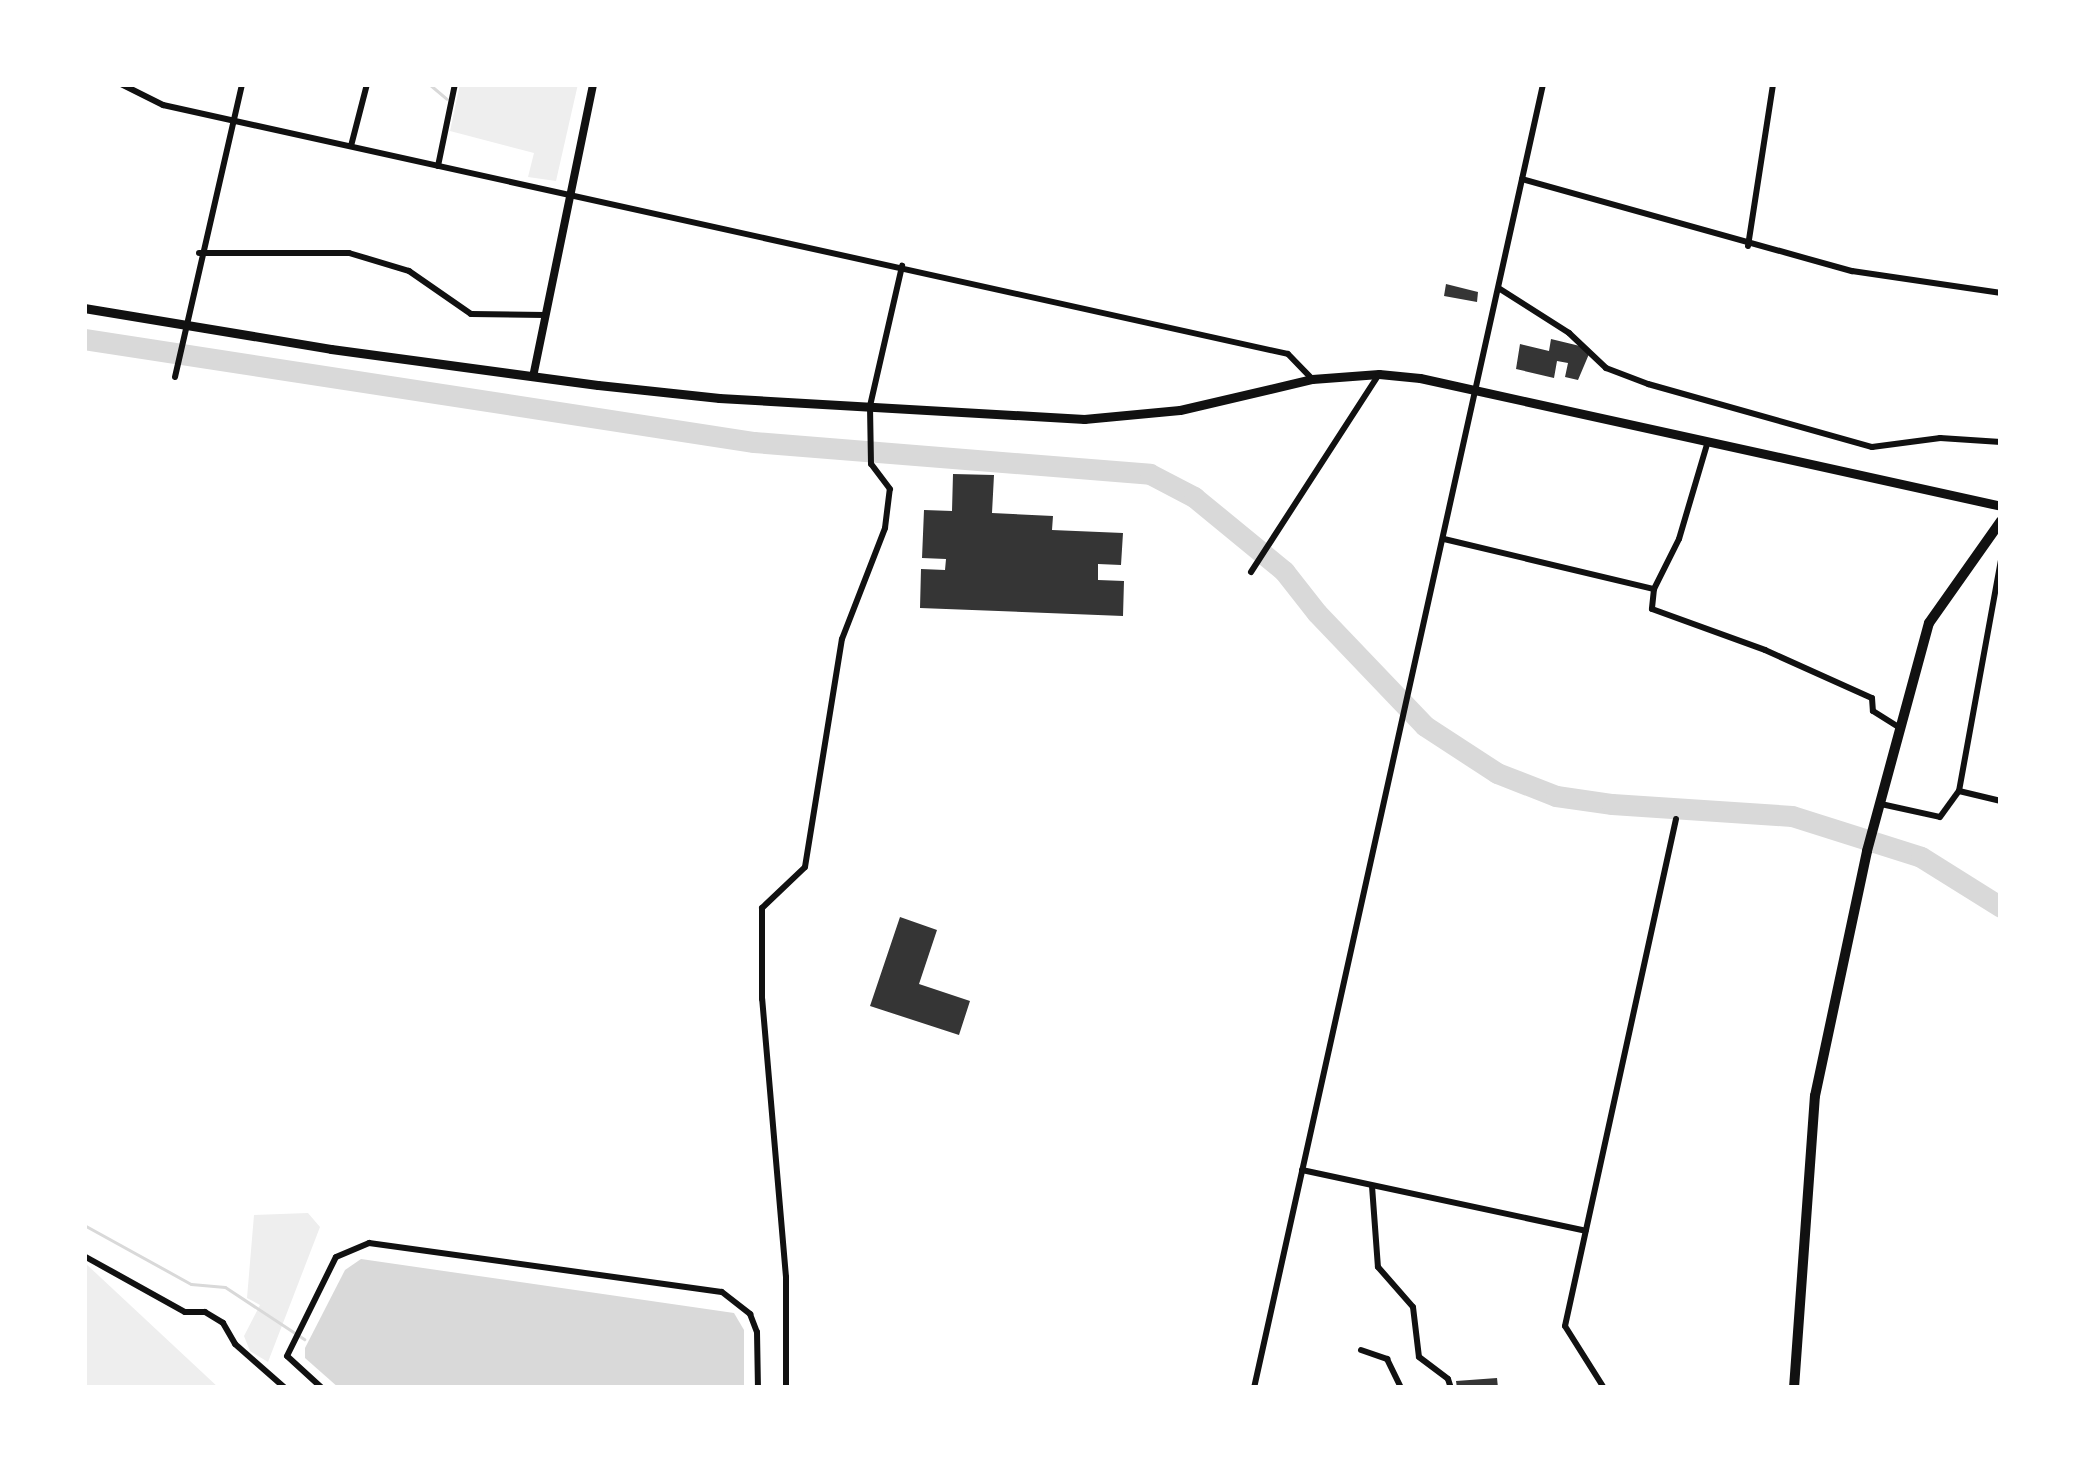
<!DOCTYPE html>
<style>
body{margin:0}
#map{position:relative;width:2085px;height:1472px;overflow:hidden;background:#fff;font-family:"Source Sans 3",sans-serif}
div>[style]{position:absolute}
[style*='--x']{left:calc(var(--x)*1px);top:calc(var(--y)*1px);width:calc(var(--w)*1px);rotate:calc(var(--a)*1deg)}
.green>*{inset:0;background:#eee}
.water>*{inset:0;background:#d9d9d9}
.stream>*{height:3px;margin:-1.5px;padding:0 1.5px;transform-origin:1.5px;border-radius:1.5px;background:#d9d9d9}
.river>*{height:21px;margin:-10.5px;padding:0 10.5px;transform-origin:10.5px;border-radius:10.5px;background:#d9d9d9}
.building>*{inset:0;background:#353535}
.minor>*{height:6px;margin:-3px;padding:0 3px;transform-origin:3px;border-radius:3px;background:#111}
.tertiary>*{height:8px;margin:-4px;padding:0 4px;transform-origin:4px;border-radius:4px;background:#111}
.secondary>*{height:9px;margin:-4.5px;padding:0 4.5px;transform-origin:4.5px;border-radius:4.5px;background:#111}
.primary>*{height:10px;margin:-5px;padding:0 5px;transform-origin:5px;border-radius:5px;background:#111}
span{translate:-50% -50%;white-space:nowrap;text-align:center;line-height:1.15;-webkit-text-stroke:12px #fff;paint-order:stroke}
.frame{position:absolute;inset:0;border:87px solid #fff;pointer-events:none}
</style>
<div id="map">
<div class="green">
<i style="clip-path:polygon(460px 84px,578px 84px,556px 181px,528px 177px,534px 153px,450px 131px)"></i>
<i style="clip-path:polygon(308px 1213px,320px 1227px,268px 1362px,250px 1351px,244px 1336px,260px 1305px,247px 1298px,254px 1215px)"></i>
<i style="clip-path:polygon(84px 1262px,219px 1388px,84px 1388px)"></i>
</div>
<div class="water">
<i style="clip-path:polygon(361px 1259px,734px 1313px,744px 1330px,744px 1388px,339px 1388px,305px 1358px,305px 1348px,345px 1270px)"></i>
</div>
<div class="stream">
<i style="--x:429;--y:84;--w:23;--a:40"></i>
<i style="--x:84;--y:1225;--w:122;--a:28.9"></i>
<i style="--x:191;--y:1284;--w:34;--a:5"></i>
<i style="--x:225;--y:1287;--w:95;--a:33.4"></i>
</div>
<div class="river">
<i style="--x:84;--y:339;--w:678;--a:8.74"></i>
<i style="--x:754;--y:442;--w:397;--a:4.6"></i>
<i style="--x:1150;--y:474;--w:50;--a:27.6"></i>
<i style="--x:1194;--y:497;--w:117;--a:39.4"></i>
<i style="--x:1284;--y:571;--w:53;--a:51.8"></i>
<i style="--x:1317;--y:613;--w:156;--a:46.3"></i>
<i style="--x:1425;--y:726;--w:86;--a:33.1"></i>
<i style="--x:1497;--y:773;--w:63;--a:21.3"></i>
<i style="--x:1556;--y:796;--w:57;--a:8.1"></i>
<i style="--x:1612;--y:804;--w:180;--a:3.8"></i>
<i style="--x:1792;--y:816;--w:135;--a:17.6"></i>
<i style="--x:1921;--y:857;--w:94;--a:32"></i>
</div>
<div class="building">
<i style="clip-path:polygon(1446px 284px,1478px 292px,1477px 302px,1444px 296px)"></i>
<i style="clip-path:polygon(1551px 339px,1584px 347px,1589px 354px,1578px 380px,1565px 377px,1568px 363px,1557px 361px,1554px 378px,1516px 369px,1520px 344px,1549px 351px)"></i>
<i style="clip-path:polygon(953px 474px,994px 475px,992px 513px,1053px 516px,1052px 530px,1123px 533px,1121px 565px,1098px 564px,1098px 580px,1124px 581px,1123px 616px,920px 608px,921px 569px,945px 570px,946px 559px,922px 558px,924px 510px,952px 511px)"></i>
<i style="clip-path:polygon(900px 917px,937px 930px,919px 984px,970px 1001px,959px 1035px,870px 1006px)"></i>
<i style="clip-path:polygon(1497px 1378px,1498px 1388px,1457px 1388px,1456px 1381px)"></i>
</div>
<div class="minor">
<i style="--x:121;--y:84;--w:47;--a:26.6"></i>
<i style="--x:163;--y:105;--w:1152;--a:12.48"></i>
<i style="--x:1288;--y:354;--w:35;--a:46"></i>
<i style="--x:351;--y:146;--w:64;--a:-75.5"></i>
<i style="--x:438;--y:166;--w:84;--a:-78.3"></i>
<i style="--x:1522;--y:179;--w:343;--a:15.6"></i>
<i style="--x:1852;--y:271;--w:151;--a:8.4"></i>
<i style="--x:1748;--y:246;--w:164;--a:-81.2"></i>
<i style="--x:199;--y:253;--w:150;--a:0"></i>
<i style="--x:349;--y:253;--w:63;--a:16.7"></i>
<i style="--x:409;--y:271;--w:75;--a:34.7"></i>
<i style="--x:471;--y:314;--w:74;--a:0.8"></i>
<i style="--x:1500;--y:289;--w:82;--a:32.5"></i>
<i style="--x:1569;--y:333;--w:51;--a:43.4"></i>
<i style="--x:1606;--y:368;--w:45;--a:20.9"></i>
<i style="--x:1648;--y:384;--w:233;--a:15.7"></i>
<i style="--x:1872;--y:447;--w:69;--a:-7.5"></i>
<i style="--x:1940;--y:438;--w:61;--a:3.8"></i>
<i style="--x:175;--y:377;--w:301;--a:-77.1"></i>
<i style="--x:1708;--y:441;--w:102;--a:106.5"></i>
<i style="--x:1679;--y:539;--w:56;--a:116.6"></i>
<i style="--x:1654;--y:589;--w:20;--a:96"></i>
<i style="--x:1652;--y:609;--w:120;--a:19.9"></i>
<i style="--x:1765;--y:650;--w:117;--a:24.2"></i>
<i style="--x:1872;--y:698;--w:13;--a:86"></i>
<i style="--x:1873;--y:711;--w:31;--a:32"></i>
<i style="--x:1444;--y:539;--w:216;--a:13.4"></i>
<i style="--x:1251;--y:572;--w:236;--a:-57.1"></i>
<i style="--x:1959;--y:791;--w:43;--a:13.4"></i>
<i style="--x:1881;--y:804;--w:60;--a:12.4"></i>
<i style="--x:1940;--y:817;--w:32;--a:-54"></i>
<i style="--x:1959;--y:791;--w:234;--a:-79.7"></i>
<i style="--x:1302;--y:1170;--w:290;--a:12.1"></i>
<i style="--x:1372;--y:1186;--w:81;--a:85.8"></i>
<i style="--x:1378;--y:1267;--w:53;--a:48.8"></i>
<i style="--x:1413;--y:1307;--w:50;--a:83.2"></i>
<i style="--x:1419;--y:1357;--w:36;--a:37"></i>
<i style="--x:1448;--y:1379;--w:9;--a:72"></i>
<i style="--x:84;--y:1256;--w:115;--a:29"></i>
<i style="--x:185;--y:1312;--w:20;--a:0"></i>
<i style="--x:205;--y:1312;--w:21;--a:31"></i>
<i style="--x:223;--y:1323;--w:24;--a:60"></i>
<i style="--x:235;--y:1344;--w:67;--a:41.3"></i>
<i style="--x:1361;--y:1350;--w:28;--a:19"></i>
<i style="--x:1387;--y:1359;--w:32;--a:64"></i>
<i style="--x:322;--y:1388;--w:47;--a:-137.6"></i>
<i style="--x:287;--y:1356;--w:110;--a:-63.7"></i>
<i style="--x:336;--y:1257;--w:36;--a:-23"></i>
<i style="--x:369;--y:1243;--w:356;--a:7.9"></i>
<i style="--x:722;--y:1292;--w:36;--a:38"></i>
<i style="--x:750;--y:1314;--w:19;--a:69"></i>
<i style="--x:757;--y:1332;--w:56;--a:89"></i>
<i style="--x:786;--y:1388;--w:111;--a:-90"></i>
<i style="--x:786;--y:1277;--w:279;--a:-94.9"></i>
<i style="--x:762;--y:999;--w:91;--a:-90"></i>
<i style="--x:762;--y:908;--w:59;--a:-43.6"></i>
<i style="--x:805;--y:867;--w:231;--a:-80.8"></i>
<i style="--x:842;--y:639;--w:119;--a:-68.8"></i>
<i style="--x:885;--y:528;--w:39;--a:-83"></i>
<i style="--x:890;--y:489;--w:31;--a:-127"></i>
<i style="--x:871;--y:464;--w:58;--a:-91"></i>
<i style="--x:870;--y:406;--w:144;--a:-77.1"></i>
<i style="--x:1254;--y:1388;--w:1336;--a:-77.5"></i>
<i style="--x:1604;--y:1388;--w:73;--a:-122.2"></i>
<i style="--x:1565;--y:1326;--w:519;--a:-77.65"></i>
<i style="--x:1650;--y:1388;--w:119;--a:0"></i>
</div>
<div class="tertiary">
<i style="--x:533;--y:377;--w:299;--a:-78.4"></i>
</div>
<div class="secondary">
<i style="--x:84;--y:308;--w:250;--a:9.4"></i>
<i style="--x:331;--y:349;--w:269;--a:7.7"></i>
<i style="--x:598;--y:385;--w:122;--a:6.1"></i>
<i style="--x:719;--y:398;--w:366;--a:3.3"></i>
<i style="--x:1084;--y:419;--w:96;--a:-5.4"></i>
<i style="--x:1180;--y:410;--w:136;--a:-13.2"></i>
<i style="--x:1312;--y:379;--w:67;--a:-4.3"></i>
<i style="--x:1379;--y:374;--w:41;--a:5.6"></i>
<i style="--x:1420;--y:378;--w:595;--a:12.42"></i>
</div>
<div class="primary">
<i style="--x:1794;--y:1388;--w:293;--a:-85.9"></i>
<i style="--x:1815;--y:1096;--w:250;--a:-78"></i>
<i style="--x:1867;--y:851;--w:236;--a:-74.8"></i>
<i style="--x:1929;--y:623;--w:125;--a:-54.8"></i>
</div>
<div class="frame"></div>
</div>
